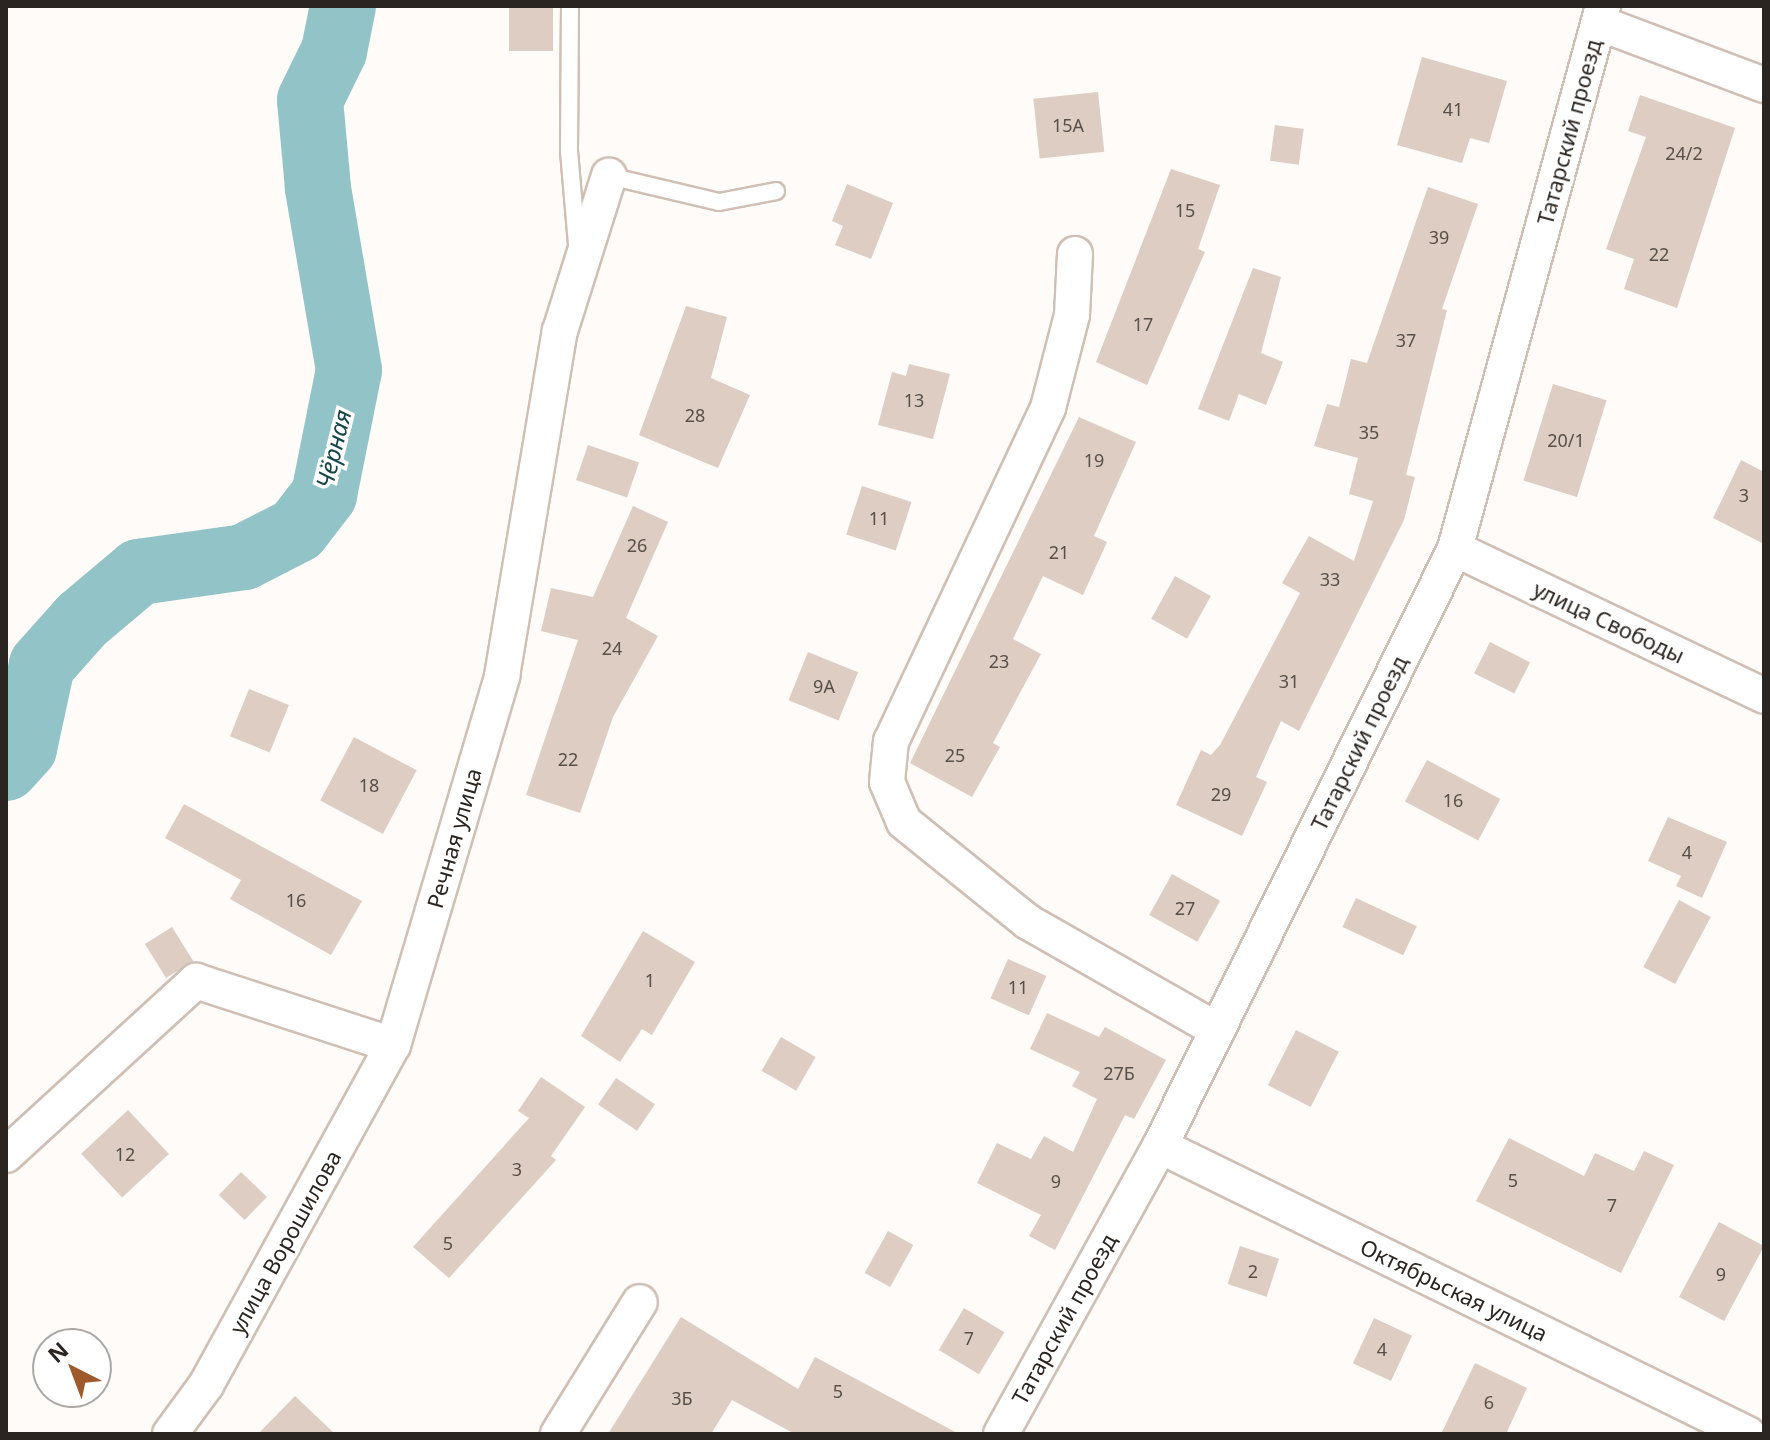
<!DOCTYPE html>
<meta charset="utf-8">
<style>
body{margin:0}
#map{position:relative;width:1770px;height:1440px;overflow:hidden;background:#fefbf8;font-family:"Noto Sans",sans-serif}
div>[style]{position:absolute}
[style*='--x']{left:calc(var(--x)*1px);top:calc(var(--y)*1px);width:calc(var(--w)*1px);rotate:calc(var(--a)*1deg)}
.river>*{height:66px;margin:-33px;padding:0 33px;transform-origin:33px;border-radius:33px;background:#92c4c7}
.building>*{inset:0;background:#ddcdc2;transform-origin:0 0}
.roads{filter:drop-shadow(2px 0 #cfbfb5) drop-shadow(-2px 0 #cfbfb5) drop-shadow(0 2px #cfbfb5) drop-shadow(0 -2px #cfbfb5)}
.service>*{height:16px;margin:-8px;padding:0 8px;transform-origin:8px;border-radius:8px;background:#fff}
.minor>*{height:34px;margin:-17px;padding:0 17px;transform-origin:17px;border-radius:17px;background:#fff}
span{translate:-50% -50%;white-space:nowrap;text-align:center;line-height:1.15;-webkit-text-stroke:7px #fff;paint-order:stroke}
.number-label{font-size:18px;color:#584f49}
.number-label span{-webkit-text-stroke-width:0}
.street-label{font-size:22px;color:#2b2521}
.water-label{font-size:24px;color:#164447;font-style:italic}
.frame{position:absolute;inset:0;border:8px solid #2b2521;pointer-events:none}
.north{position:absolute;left:32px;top:1328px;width:80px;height:80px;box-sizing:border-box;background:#fff;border:2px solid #aaa8a6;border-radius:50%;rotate:318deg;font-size:22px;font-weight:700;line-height:32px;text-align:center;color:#2b2521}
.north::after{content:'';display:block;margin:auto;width:28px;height:36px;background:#9e5a2b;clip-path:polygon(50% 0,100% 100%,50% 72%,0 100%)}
</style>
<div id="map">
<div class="river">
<i style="--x:6;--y:768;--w:27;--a:-48"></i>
<i style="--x:24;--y:748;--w:85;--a:-77.8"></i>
<i style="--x:42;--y:665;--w:60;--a:-48.4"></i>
<i style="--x:82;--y:620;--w:75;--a:-40.1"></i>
<i style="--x:139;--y:572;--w:106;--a:-8.1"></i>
<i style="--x:244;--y:557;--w:59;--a:-27"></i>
<i style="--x:297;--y:530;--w:44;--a:-52.4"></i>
<i style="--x:324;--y:495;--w:127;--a:-78.7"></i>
<i style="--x:349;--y:370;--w:185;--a:-99.7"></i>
<i style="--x:318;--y:188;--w:88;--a:-95.2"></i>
<i style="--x:310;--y:100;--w:55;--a:-63.9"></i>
<i style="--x:334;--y:51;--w:46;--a:-78.7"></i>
</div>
<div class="building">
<i style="left:509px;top:6px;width:44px;height:45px"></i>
<i style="clip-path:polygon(1422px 57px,1507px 81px,1489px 143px,1470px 138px,1462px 163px,1397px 145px)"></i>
<i style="left:1098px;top:92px;width:60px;height:65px;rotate:84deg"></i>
<i style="clip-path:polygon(1640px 95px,1735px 128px,1677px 308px,1624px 289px,1634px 259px,1606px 249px,1646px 137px,1628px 131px)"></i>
<i style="left:1275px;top:125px;width:29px;height:36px;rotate:8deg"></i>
<i style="clip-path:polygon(1171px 169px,1220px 185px,1198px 249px,1205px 252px,1147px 385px,1096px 362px)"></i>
<i style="clip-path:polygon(847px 184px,893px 203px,871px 259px,835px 245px,843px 226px,832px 221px)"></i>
<i style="clip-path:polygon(1428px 187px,1478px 204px,1442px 309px,1447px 310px,1406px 475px,1415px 477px,1404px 520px,1299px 731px,1281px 721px,1256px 777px,1267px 782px,1242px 836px,1176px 805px,1201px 750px,1211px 755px,1220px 745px,1300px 593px,1282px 583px,1309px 536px,1354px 561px,1373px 501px,1349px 494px,1358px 458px,1314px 446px,1327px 404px,1339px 407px,1351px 359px,1367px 363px)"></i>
<i style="clip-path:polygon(1253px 268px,1281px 277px,1261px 353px,1283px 362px,1266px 405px,1239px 394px,1229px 421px,1198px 409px)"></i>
<i style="clip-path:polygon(686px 306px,727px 317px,711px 378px,750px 395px,718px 468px,639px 435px)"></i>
<i style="clip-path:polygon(909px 364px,950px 374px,933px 439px,878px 425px,892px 372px,906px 376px)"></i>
<i style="left:1553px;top:384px;width:56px;height:101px;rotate:17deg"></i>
<i style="clip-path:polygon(1079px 417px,1136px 442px,1094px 536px,1107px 542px,1083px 595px,1043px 576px,1013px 639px,1041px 654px,993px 743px,1000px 747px,972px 797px,910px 763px)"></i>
<i style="left:588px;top:445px;width:54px;height:37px;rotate:19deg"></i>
<i style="clip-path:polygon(1741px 460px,1764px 472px,1764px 544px,1713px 518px)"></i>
<i style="left:862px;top:486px;width:52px;height:51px;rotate:18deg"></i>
<i style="clip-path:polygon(633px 506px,668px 522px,626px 618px,658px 636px,613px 717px,580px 813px,526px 795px,578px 640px,541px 631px,551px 588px,593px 597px)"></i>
<i style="left:1175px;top:576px;width:41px;height:49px;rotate:29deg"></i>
<i style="left:1490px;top:642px;width:45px;height:35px;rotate:27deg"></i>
<i style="left:808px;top:652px;width:54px;height:52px;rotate:22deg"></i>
<i style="left:249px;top:689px;width:43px;height:51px;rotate:22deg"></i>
<i style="left:354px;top:737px;width:71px;height:72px;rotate:28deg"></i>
<i style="left:1427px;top:760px;width:83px;height:47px;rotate:28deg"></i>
<i style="clip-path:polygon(184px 804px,362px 901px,331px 955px,230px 899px,241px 880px,165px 838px)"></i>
<i style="clip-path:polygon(1668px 817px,1727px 842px,1702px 898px,1676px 886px,1681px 876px,1648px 861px)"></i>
<i style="left:1172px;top:874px;width:55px;height:47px;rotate:29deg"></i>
<i style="left:1356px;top:898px;width:67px;height:32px;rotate:25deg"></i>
<i style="left:1679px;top:900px;width:36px;height:76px;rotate:28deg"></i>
<i style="left:172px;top:927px;width:40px;height:32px;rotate:58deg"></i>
<i style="clip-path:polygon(643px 931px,695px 962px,652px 1035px,642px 1029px,620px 1062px,581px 1036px)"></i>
<i style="left:1008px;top:959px;width:42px;height:43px;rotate:24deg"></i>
<i style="clip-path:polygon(1047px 1013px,1099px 1037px,1105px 1027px,1166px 1060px,1134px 1119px,1125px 1115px,1055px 1250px,1029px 1236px,1041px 1215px,977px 1183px,997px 1143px,1031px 1159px,1044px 1136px,1073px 1152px,1097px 1099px,1072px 1086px,1080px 1072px,1030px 1049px)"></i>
<i style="left:1296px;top:1030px;width:48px;height:62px;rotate:27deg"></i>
<i style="left:781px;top:1037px;width:40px;height:39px;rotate:30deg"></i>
<i style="clip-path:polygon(541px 1077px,585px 1107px,551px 1156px,556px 1160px,449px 1278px,413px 1247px,529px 1118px,518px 1111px)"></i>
<i style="left:616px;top:1078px;width:47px;height:32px;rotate:34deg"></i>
<i style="left:128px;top:1110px;width:60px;height:64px;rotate:47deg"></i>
<i style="clip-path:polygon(1509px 1138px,1584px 1176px,1595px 1153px,1634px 1171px,1644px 1151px,1674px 1165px,1621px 1273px,1476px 1201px)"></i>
<i style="left:241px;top:1172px;width:36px;height:32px;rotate:44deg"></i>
<i style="left:1719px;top:1222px;width:51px;height:85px;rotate:28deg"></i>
<i style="left:888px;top:1231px;width:29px;height:48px;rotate:29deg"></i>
<i style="left:1240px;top:1246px;width:41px;height:40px;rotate:18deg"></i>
<i style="left:964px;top:1308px;width:47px;height:49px;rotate:31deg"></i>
<i style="clip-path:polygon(681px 1317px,798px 1389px,815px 1357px,959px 1434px,795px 1434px,732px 1400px,711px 1434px,608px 1434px)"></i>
<i style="left:1374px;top:1318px;width:42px;height:50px;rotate:25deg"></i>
<i style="clip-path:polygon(1475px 1363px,1527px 1388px,1506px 1434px,1441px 1434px)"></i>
<i style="clip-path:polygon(295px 1396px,335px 1434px,258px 1434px)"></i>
</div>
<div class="roads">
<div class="service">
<i style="--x:570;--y:6;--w:145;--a:90.4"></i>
<i style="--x:569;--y:151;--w:93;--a:85.1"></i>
<i style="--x:609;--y:176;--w:113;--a:13.3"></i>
<i style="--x:719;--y:202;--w:58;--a:-10.9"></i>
</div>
<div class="minor">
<i style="--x:1599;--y:23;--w:176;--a:20.6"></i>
<i style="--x:1075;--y:254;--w:61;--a:92.8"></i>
<i style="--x:1072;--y:315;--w:96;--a:104.5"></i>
<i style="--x:1048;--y:408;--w:368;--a:115.2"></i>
<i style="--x:891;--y:741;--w:41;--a:95.6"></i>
<i style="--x:887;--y:782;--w:43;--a:67"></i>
<i style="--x:904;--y:822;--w:159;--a:38.9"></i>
<i style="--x:1028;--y:922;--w:218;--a:29.7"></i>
<i style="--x:1455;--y:549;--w:342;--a:25.4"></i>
<i style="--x:1160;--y:1146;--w:655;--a:26.1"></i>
<i style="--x:6;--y:1155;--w:258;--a:-42.5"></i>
<i style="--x:196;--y:981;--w:207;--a:18"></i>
<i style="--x:393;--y:1045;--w:385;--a:-73.5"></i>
<i style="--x:502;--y:676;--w:350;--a:-80.5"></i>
<i style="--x:560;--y:331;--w:163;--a:-72.5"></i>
<i style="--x:170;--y:1434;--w:61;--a:-53.7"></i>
<i style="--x:206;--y:1385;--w:388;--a:-61.2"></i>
<i style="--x:558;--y:1434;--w:155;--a:-58.2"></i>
<i style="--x:1001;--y:1434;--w:329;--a:-61.1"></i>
<i style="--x:1160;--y:1146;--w:666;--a:-63.7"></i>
<i style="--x:1455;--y:549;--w:563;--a:-74.75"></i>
</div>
</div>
<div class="number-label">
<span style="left:1453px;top:109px">41</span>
<span style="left:1068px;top:125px">15А</span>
<span style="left:1684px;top:153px">24/2</span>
<span style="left:1185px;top:210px">15</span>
<span style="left:1439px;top:237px">39</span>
<span style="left:1659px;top:254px">22</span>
<span style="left:1143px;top:324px">17</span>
<span style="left:1406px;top:340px">37</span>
<span style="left:914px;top:400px">13</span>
<span style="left:695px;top:415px">28</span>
<span style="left:1369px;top:432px">35</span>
<span style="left:1566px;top:440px">20/1</span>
<span style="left:1094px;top:460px">19</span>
<span style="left:1744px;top:495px">3</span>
<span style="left:879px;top:518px">11</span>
<span style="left:637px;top:545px">26</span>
<span style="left:1059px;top:552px">21</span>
<span style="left:1330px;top:579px">33</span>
<span style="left:612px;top:648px">24</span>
<span style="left:999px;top:661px">23</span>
<span style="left:1289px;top:681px">31</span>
<span style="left:824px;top:686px">9А</span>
<span style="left:955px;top:755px">25</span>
<span style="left:568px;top:759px">22</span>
<span style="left:369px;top:785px">18</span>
<span style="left:1221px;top:794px">29</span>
<span style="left:1453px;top:800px">16</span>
<span style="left:1687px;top:852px">4</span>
<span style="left:296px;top:900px">16</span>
<span style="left:1185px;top:908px">27</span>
<span style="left:650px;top:980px">1</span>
<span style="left:1018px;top:987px">11</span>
<span style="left:1119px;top:1073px">27Б</span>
<span style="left:125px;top:1154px">12</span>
<span style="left:517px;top:1169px">3</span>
<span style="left:1513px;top:1180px">5</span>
<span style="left:1056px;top:1181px">9</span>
<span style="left:1612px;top:1205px">7</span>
<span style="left:448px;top:1243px">5</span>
<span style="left:1253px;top:1271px">2</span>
<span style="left:1721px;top:1274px">9</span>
<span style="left:969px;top:1338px">7</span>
<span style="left:1382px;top:1349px">4</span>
<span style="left:838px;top:1391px">5</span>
<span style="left:682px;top:1398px">3Б</span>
<span style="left:1489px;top:1402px">6</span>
</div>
<div class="street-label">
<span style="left:1569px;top:132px;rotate:-75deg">Татарский проезд</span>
<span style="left:1609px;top:622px;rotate:25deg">улица Свободы</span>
<span style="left:1359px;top:743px;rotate:-64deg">Татарский проезд</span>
<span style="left:454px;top:838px;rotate:-74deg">Речная улица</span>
<span style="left:285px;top:1242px;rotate:-61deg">улица Ворошилова</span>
<span style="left:1454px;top:1290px;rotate:26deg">Октябрьская улица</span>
<span style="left:1064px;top:1319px;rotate:-61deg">Татарский проезд</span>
</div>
<div class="water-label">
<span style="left:333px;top:449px;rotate:-76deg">Чёрная</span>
</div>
<div class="frame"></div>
<div class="north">N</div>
</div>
